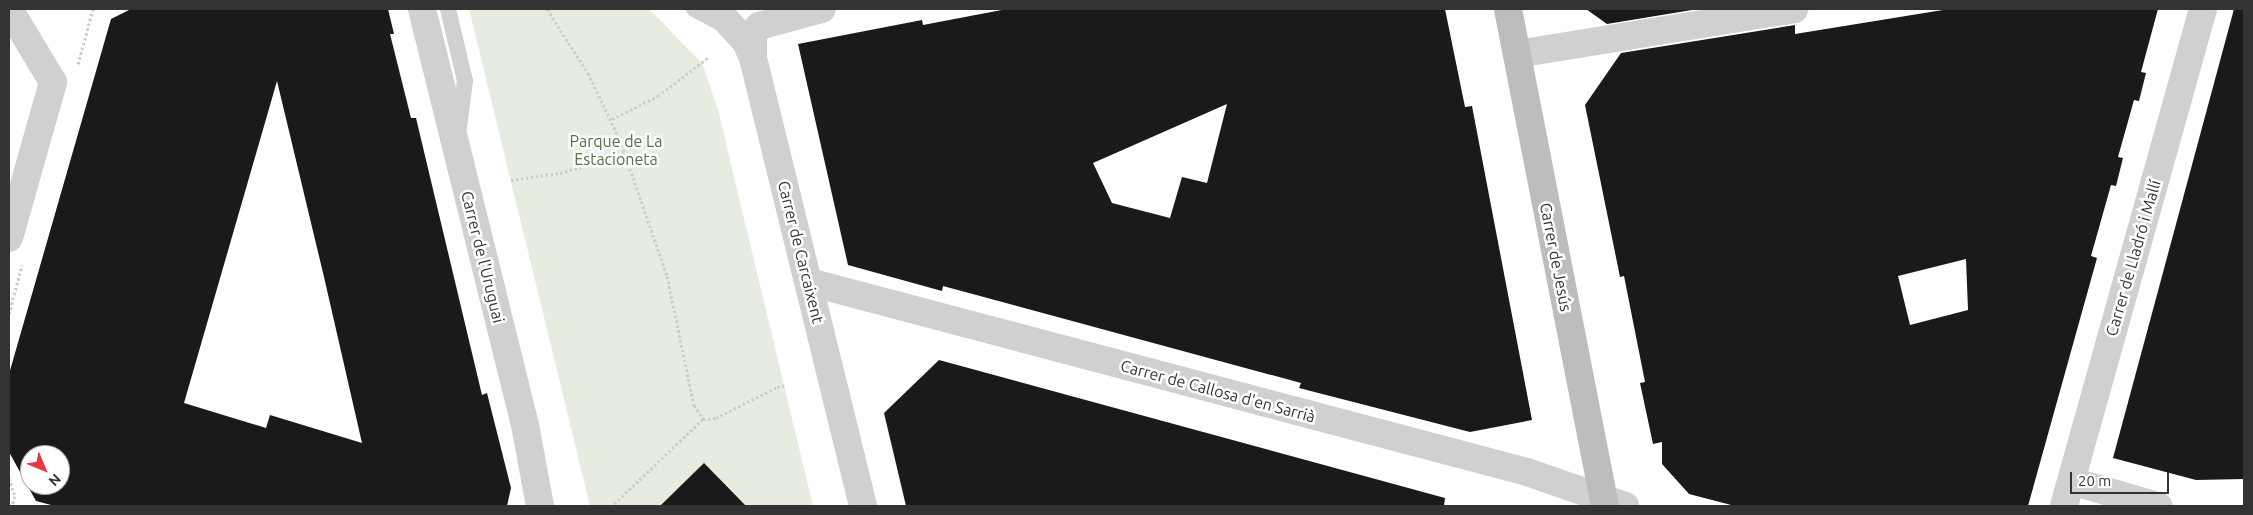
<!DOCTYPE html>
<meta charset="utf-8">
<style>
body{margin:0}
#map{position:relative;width:2253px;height:515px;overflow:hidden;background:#fff;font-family:Ubuntu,sans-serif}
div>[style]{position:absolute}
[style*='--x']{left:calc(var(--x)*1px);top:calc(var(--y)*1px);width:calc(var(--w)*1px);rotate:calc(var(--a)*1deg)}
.green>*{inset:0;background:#e6ecdf}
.building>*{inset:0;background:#1a1a1a}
.path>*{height:3px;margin-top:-1.5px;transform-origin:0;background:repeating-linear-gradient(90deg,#cdcdcd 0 2.5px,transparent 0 5px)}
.service>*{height:16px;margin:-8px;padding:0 8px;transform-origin:8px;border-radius:8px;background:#d0d0d0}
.minor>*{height:28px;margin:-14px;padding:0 14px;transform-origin:14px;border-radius:14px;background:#d0d0d0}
.secondary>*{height:28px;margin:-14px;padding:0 14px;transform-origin:14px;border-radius:14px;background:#bdbdbd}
span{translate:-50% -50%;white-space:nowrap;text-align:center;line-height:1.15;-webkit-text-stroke:5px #fff;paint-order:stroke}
.park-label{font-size:16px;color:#56703f}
.street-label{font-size:16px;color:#333}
.frame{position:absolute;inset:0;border:10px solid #333;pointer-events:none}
.north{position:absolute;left:20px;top:445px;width:50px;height:50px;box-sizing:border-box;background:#fff;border:1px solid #adadad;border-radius:50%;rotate:135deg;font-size:14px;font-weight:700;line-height:20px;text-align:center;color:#333}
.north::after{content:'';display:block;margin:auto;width:18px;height:22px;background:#e63946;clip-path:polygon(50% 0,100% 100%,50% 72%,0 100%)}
.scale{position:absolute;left:2070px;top:472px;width:99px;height:22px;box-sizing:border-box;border:2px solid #333;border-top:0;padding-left:6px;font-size:15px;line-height:18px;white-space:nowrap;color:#333;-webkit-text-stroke:4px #fff;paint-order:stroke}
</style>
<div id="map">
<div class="green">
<i style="clip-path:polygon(469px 9px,649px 9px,702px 63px,718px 110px,813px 506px,590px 506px)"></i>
</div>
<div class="building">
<i style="clip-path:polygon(evenodd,131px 9px,388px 9px,394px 34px,390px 34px,411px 118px,416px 118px,482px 395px,487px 393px,511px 488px,507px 506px,55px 506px,36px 501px,9px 452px,9px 374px,111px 19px,131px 9px,277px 81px,324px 277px,362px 443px,270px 415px,266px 428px,184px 403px,277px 81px,131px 9px,30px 455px,60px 455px,60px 485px,30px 485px,30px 455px)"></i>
<i style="clip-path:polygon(evenodd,1007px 9px,1445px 9px,1465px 107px,1472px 106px,1532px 420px,1470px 432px,1299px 388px,1301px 383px,943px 286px,942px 291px,848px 265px,798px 44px,922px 20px,923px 25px,1007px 9px,1227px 104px,1207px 183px,1182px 177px,1170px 218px,1112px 203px,1093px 163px,1227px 104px)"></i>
<i style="clip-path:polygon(1586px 9px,1698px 9px,1607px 24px)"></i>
<i style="clip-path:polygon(evenodd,1949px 9px,2158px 9px,2141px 72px,2146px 73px,2139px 101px,2134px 100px,2127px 125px,2118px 157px,2123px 158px,2116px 186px,2111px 185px,2091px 256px,2097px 258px,2028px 506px,1735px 506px,1689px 494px,1662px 464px,1662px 442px,1653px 444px,1640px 383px,1645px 382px,1624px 276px,1620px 277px,1585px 105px,1621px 53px,1795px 25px,1795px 34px,1949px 9px,1966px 259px,1968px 310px,1910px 325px,1898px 276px,1966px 259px)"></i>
<i style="clip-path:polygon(2234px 9px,2244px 9px,2244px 479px,2196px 480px,2113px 458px)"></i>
<i style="clip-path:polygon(939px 360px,1445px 498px,1444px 506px,906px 506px,884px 413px)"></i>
<i style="clip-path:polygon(704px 463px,746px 506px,660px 506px)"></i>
</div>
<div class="path">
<i style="--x:547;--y:9;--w:76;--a:57.4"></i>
<i style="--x:588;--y:73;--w:74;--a:64.5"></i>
<i style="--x:620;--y:140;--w:144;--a:70.9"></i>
<i style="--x:667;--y:276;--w:132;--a:78.2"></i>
<i style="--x:694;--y:405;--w:17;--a:57"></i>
<i style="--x:703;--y:419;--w:126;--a:136.3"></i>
<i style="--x:78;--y:64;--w:57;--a:-74.7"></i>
<i style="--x:612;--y:119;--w:51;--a:-26.6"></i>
<i style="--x:658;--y:96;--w:64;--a:-37.4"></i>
<i style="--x:511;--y:180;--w:49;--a:-8.1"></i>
<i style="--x:560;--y:173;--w:68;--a:-16.3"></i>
<i style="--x:9;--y:314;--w:51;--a:-75.1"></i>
<i style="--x:703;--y:419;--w:13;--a:-4"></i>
<i style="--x:716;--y:418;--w:68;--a:-26.9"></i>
<i style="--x:777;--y:387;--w:9;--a:-13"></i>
<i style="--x:9;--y:478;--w:19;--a:72"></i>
<i style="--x:15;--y:496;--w:10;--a:107"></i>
</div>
<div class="service">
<i style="--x:448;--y:9;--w:74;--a:76.7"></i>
<i style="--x:465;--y:81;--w:53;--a:97.5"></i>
<i style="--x:694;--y:9;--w:32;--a:28"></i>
</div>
<div class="minor">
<i style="--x:422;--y:9;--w:429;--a:76.1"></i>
<i style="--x:525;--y:425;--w:82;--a:79.5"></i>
<i style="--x:716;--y:9;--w:45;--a:47.7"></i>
<i style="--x:746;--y:42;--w:17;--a:66"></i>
<i style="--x:753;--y:58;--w:461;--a:76.2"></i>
<i style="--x:1517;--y:54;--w:281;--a:-9.2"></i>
<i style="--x:753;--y:58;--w:23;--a:-90"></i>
<i style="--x:753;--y:35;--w:11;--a:-56"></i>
<i style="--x:759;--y:26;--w:65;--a:-15.1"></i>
<i style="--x:9;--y:238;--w:162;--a:-74.2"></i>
<i style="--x:53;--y:82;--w:85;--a:-121.1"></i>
<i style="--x:809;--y:282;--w:743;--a:14.82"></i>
<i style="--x:1527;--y:472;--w:104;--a:19.1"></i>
<i style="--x:2071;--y:481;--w:91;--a:16"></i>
<i style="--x:2064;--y:506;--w:516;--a:-74.37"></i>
</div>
<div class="secondary">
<i style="--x:1508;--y:9;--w:506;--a:78.96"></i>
</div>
<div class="park-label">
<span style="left:616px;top:150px">Parque de La<br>Estacioneta</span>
</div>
<div class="street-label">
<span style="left:801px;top:252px;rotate:76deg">Carrer de Carcaixent</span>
<span style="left:483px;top:257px;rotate:76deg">Carrer de l'Uruguai</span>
<span style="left:1556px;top:257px;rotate:79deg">Carrer de Jesús</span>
<span style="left:2133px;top:258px;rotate:-74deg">Carrer de Lladró i Mallí</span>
<span style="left:1218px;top:391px;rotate:15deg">Carrer de Callosa d'en Sarrià</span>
</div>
<div class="frame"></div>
<div class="north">N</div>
<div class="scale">20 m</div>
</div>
